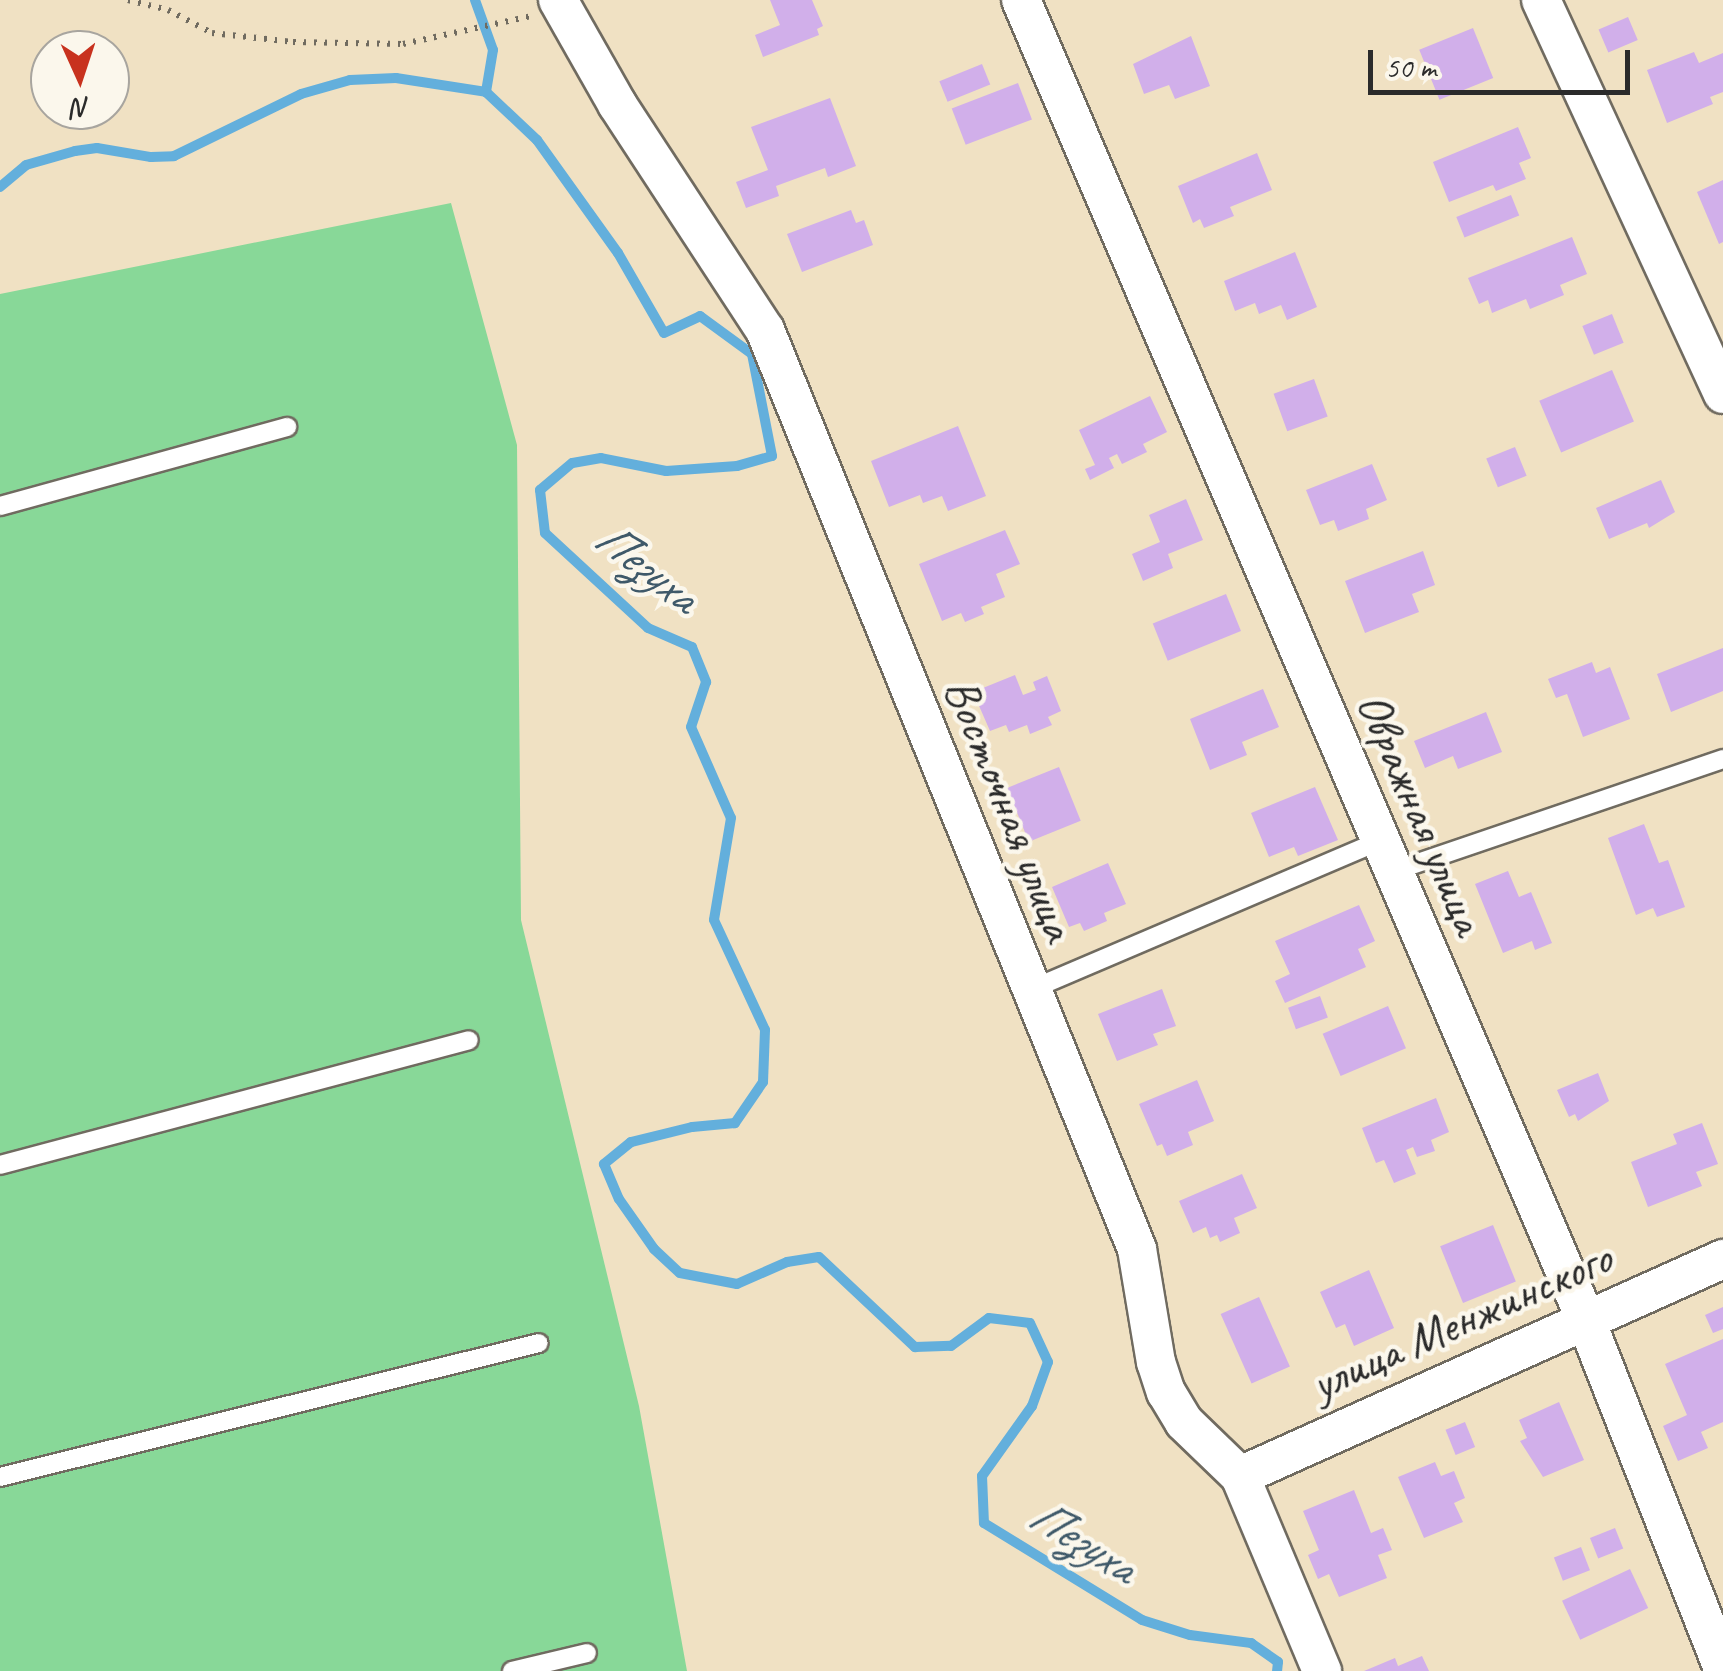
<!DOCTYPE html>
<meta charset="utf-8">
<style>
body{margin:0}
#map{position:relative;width:1723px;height:1671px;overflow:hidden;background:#f0e1c3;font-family:Caveat,sans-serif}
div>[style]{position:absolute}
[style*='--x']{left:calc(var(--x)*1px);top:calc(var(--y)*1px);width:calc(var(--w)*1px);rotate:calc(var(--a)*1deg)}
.green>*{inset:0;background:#88d898}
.stream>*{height:10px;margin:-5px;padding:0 5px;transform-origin:5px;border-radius:5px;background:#63afdc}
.building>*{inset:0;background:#d1afea;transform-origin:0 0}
.path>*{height:6px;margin-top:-3px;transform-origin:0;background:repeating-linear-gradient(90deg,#706b60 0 2.5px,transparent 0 10.5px)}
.roads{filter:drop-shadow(2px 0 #706b60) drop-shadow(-2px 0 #706b60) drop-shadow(0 2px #706b60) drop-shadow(0 -2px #706b60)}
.lane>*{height:18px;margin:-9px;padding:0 9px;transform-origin:9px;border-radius:9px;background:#fff}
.street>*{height:38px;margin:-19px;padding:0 19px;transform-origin:19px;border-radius:19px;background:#fff}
span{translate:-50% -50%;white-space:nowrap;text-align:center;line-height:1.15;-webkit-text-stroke:9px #fbf7ec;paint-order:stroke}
.street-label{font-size:48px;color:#2b2b2b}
.water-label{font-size:50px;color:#3f5969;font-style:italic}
.north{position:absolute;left:30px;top:30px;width:100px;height:100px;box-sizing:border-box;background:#fbf7ec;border:2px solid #a8a59f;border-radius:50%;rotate:177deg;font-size:28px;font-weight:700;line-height:40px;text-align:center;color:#2b2b2b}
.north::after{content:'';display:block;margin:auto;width:35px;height:45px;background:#c8321e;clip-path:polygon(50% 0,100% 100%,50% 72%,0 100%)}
.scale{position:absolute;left:1368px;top:50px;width:262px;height:45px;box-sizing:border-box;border:5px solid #2b2b2b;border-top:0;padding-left:12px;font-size:30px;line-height:35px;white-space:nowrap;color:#2b2b2b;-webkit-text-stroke:8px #fbf7ec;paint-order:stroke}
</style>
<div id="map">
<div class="green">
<i style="clip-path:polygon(451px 203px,517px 445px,521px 920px,639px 1406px,687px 1671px,0 1671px,0 294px)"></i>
</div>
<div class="stream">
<i style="--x:475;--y:0;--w:53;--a:70.2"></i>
<i style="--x:493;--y:50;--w:43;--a:99.5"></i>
<i style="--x:486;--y:92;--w:70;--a:43.3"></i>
<i style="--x:537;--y:140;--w:139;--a:54.4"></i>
<i style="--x:618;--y:253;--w:92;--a:60.1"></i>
<i style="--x:664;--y:333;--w:40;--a:-25"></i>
<i style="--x:700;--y:316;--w:64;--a:36.2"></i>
<i style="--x:752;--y:354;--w:104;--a:78.9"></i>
<i style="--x:772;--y:456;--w:36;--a:164"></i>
<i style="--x:737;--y:466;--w:71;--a:176"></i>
<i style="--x:666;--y:471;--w:66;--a:-168.7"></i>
<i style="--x:601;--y:458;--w:29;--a:170"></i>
<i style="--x:572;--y:463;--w:42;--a:139.8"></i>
<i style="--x:540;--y:490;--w:43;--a:83.4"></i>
<i style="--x:545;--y:533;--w:140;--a:42.7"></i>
<i style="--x:648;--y:628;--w:48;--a:23.4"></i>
<i style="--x:692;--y:647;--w:38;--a:68"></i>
<i style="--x:706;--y:682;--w:47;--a:108.4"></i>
<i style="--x:691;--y:727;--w:99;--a:66.3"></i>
<i style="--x:731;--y:818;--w:103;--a:99.5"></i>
<i style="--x:714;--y:920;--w:121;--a:65.1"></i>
<i style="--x:765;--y:1030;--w:52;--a:92.2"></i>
<i style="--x:763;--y:1082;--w:50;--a:124.3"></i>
<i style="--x:735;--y:1123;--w:43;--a:174.7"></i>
<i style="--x:692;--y:1127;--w:63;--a:166.2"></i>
<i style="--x:631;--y:1142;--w:35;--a:141"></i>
<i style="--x:604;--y:1164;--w:38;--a:67"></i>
<i style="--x:619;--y:1199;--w:61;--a:55"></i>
<i style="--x:654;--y:1249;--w:35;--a:43"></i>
<i style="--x:680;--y:1273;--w:58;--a:10.9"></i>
<i style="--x:737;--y:1284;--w:55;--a:-23.7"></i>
<i style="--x:787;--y:1262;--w:32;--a:-9"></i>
<i style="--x:819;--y:1257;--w:132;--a:43.2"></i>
<i style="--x:915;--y:1347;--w:36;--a:-2"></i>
<i style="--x:951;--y:1346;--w:47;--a:-36.4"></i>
<i style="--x:989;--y:1318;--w:41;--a:7"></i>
<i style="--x:1030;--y:1323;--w:43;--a:65.2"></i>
<i style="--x:1048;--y:1362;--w:47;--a:110"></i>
<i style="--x:1032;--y:1406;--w:86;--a:125.5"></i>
<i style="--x:982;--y:1476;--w:47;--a:87.6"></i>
<i style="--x:984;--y:1523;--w:185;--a:31.5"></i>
<i style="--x:1142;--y:1620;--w:50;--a:17.4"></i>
<i style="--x:1190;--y:1635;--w:62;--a:7.5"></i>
<i style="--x:1251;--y:1643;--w:33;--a:35"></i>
<i style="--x:1278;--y:1662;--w:9;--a:96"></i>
<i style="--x:0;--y:187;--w:34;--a:-40"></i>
<i style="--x:26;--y:165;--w:51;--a:-15.9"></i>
<i style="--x:75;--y:151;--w:22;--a:-8"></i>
<i style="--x:97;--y:148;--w:55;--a:9.5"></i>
<i style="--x:151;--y:157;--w:23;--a:-2"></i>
<i style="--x:174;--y:156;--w:141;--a:-26"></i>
<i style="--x:301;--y:94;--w:51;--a:-15.9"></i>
<i style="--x:350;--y:80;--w:46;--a:-2.5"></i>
<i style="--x:396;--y:78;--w:91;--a:8.8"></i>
</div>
<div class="building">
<i style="clip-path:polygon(770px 0,812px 0,823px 26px,817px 29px,819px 35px,763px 57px,755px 35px,780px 25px)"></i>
<i style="left:1628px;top:17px;width:25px;height:32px;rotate:67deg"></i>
<i style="left:1473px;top:28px;width:54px;height:58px;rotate:68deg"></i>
<i style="clip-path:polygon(1191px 36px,1210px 86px,1175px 99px,1169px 85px,1144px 94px,1133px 64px)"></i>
<i style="clip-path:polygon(1694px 52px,1699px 63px,1723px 53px,1723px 92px,1710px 97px,1713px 104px,1667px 123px,1647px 70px)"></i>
<i style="left:982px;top:64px;width:22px;height:46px;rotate:68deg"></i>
<i style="left:1018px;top:83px;width:39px;height:71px;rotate:69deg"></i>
<i style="clip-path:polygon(830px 98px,856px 166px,828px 177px,825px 168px,776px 186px,779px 196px,746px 208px,736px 182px,768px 170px,751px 127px)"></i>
<i style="clip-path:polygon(1518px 127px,1531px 158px,1519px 163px,1526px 179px,1496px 191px,1493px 185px,1449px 202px,1433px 162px)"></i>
<i style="clip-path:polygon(1257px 153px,1272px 190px,1230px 207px,1234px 216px,1204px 228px,1200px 219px,1193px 223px,1178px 186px)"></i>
<i style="clip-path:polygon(1723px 180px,1723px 242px,1719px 244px,1697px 192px)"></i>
<i style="left:1511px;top:195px;width:22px;height:59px;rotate:68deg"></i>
<i style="clip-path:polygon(851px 210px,856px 223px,864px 220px,873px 245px,802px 272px,787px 234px)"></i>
<i style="clip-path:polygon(1572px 237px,1587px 274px,1560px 285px,1564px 295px,1530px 309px,1526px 299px,1492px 313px,1488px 300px,1479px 304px,1468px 278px)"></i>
<i style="clip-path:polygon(1295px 252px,1317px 307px,1287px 320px,1281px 305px,1259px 314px,1255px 303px,1235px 311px,1224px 281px)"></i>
<i style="left:1612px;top:314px;width:31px;height:32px;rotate:68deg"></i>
<i style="left:1612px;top:370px;width:56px;height:79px;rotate:67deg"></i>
<i style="left:1314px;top:379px;width:40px;height:43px;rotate:70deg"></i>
<i style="clip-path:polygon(1150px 396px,1167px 432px,1143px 444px,1147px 452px,1122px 464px,1117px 454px,1109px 458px,1114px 468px,1090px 480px,1085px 469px,1095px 465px,1079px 430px)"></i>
<i style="clip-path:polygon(958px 426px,986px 496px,948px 511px,942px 496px,923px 503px,920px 495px,889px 507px,871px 461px)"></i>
<i style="left:1515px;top:447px;width:31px;height:31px;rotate:68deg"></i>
<i style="clip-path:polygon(1372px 464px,1387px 500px,1366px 509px,1369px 519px,1338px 531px,1334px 520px,1320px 525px,1306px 490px)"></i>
<i style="clip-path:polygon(1661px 480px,1675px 512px,1649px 528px,1647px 523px,1609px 539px,1596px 508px)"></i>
<i style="clip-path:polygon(1186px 499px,1203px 540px,1168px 554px,1173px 568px,1143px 581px,1132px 554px,1160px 542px,1149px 515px)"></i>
<i style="clip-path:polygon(1005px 530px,1020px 564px,996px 574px,1005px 597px,981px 607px,984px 614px,965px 622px,961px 613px,942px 621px,919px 564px)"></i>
<i style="clip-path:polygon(1423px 551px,1435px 585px,1412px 594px,1419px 612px,1365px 633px,1345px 581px)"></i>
<i style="left:1226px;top:594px;width:40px;height:79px;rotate:68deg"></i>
<i style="clip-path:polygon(1723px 648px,1723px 691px,1671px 712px,1657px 674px)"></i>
<i style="clip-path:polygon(1592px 662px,1596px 673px,1610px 667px,1630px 719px,1583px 737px,1567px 694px,1556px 698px,1548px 679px)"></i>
<i style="clip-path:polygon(1015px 675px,1023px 695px,1036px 690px,1033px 682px,1047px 676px,1061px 711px,1048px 717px,1052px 725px,1030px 734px,1027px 725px,1009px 732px,1006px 725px,990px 731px,973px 692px)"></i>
<i style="clip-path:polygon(1263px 689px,1279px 727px,1242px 742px,1247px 755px,1210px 770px,1190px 719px)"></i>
<i style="clip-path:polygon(1486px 712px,1502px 752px,1458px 769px,1453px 756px,1425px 768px,1414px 741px)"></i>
<i style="left:1059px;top:767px;width:58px;height:56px;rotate:68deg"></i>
<i style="clip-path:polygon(1315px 787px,1338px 840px,1298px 856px,1294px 847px,1269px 857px,1251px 813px)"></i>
<i style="clip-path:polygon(1644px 824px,1659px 863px,1668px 860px,1685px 907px,1657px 917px,1653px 908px,1636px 915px,1608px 838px)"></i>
<i style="clip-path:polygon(1108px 863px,1126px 904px,1104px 913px,1107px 921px,1084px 931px,1080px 923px,1069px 927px,1052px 887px)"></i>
<i style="clip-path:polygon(1508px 871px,1519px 897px,1531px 892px,1552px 943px,1535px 950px,1532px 941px,1503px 953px,1475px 884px)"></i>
<i style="clip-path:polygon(1359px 905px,1375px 941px,1358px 949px,1366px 967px,1285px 1003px,1275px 981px,1290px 974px,1275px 941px)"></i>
<i style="clip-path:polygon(1162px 989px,1176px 1026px,1153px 1034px,1158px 1045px,1117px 1061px,1098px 1014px)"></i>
<i style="left:1320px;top:996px;width:23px;height:34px;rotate:70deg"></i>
<i style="left:1388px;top:1006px;width:46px;height:71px;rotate:67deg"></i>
<i style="clip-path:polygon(1598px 1073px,1609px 1101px,1578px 1121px,1575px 1114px,1569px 1117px,1557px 1090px)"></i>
<i style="clip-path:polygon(1197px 1080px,1214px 1121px,1188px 1132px,1193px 1145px,1167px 1156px,1162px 1144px,1157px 1146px,1139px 1104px)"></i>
<i style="clip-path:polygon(1436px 1098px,1449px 1132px,1431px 1140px,1435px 1151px,1417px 1157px,1413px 1147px,1406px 1150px,1416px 1174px,1394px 1183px,1384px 1160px,1376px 1163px,1362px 1128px)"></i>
<i style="clip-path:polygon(1702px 1123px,1718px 1164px,1696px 1172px,1702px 1186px,1648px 1207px,1631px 1162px,1677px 1144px,1673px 1134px)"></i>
<i style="clip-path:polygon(1242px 1174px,1257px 1208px,1234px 1218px,1240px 1233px,1220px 1242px,1217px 1235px,1210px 1238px,1206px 1227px,1193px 1233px,1179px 1201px)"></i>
<i style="left:1493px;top:1225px;width:61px;height:57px;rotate:68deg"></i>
<i style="clip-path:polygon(1369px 1270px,1394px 1328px,1354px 1346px,1345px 1324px,1336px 1328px,1320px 1292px)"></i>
<i style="left:1259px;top:1297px;width:76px;height:42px;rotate:66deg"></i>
<i style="clip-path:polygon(1723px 1307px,1723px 1329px,1713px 1333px,1705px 1315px)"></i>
<i style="clip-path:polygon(1723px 1339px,1723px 1422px,1701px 1432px,1708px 1448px,1678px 1461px,1663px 1426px,1687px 1415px,1665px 1364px)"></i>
<i style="clip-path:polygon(1559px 1402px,1584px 1460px,1543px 1477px,1520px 1441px,1527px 1438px,1519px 1420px)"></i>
<i style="left:1465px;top:1422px;width:27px;height:21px;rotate:68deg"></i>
<i style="clip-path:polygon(1435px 1462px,1441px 1476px,1454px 1471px,1465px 1498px,1454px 1503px,1463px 1522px,1424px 1538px,1398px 1477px)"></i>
<i style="clip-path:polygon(1354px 1490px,1371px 1533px,1383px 1528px,1392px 1550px,1378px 1555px,1387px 1578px,1339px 1597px,1329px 1574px,1318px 1579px,1308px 1555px,1319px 1550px,1303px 1511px)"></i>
<i style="left:1615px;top:1528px;width:22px;height:27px;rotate:68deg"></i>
<i style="left:1581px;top:1547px;width:25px;height:29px;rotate:69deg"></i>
<i style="left:1630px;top:1569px;width:43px;height:75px;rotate:65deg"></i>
<i style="clip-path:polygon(1422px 1656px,1429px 1671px,1364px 1671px,1395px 1658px,1398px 1666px)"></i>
</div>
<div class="path">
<i style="--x:128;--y:0;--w:41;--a:14"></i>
<i style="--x:168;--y:10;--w:50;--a:27.6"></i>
<i style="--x:212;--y:33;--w:81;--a:6.3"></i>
<i style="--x:293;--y:42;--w:110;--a:1"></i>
<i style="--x:403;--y:44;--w:131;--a:-12.3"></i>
</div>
<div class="roads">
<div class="lane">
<i style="--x:0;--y:506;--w:298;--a:-15.4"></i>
<i style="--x:1391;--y:872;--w:351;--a:-18.8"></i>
<i style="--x:1030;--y:990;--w:379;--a:-23.1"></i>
<i style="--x:0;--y:1165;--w:485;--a:-14.9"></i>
<i style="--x:0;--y:1477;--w:555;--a:-13.96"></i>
<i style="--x:512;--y:1671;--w:77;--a:-13.5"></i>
</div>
<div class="street">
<i style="--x:558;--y:0;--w:120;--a:60.4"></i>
<i style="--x:617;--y:104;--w:270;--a:56.8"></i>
<i style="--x:765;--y:330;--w:991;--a:67.96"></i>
<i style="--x:1137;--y:1249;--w:115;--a:80.5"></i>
<i style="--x:1156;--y:1362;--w:32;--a:72"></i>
<i style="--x:1166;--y:1392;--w:35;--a:59"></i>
<i style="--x:1184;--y:1422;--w:78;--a:44"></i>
<i style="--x:1240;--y:1476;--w:212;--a:67.2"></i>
<i style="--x:1021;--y:0;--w:1434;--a:66.83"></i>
<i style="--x:1585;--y:1318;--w:376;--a:68.5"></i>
<i style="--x:1541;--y:0;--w:434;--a:65.2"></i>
<i style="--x:1240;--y:1476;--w:530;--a:-24.19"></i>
</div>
</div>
<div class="street-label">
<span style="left:1010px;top:809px;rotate:68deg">Восточная улица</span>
<span style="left:1421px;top:813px;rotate:67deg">Овражная улица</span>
<span style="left:1461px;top:1321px;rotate:-24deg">улица Менжинского</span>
</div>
<div class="water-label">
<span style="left:647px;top:566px;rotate:38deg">Пезуха</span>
<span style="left:1083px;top:1540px;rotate:32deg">Пезуха</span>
</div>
<div class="north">N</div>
<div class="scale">50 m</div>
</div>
